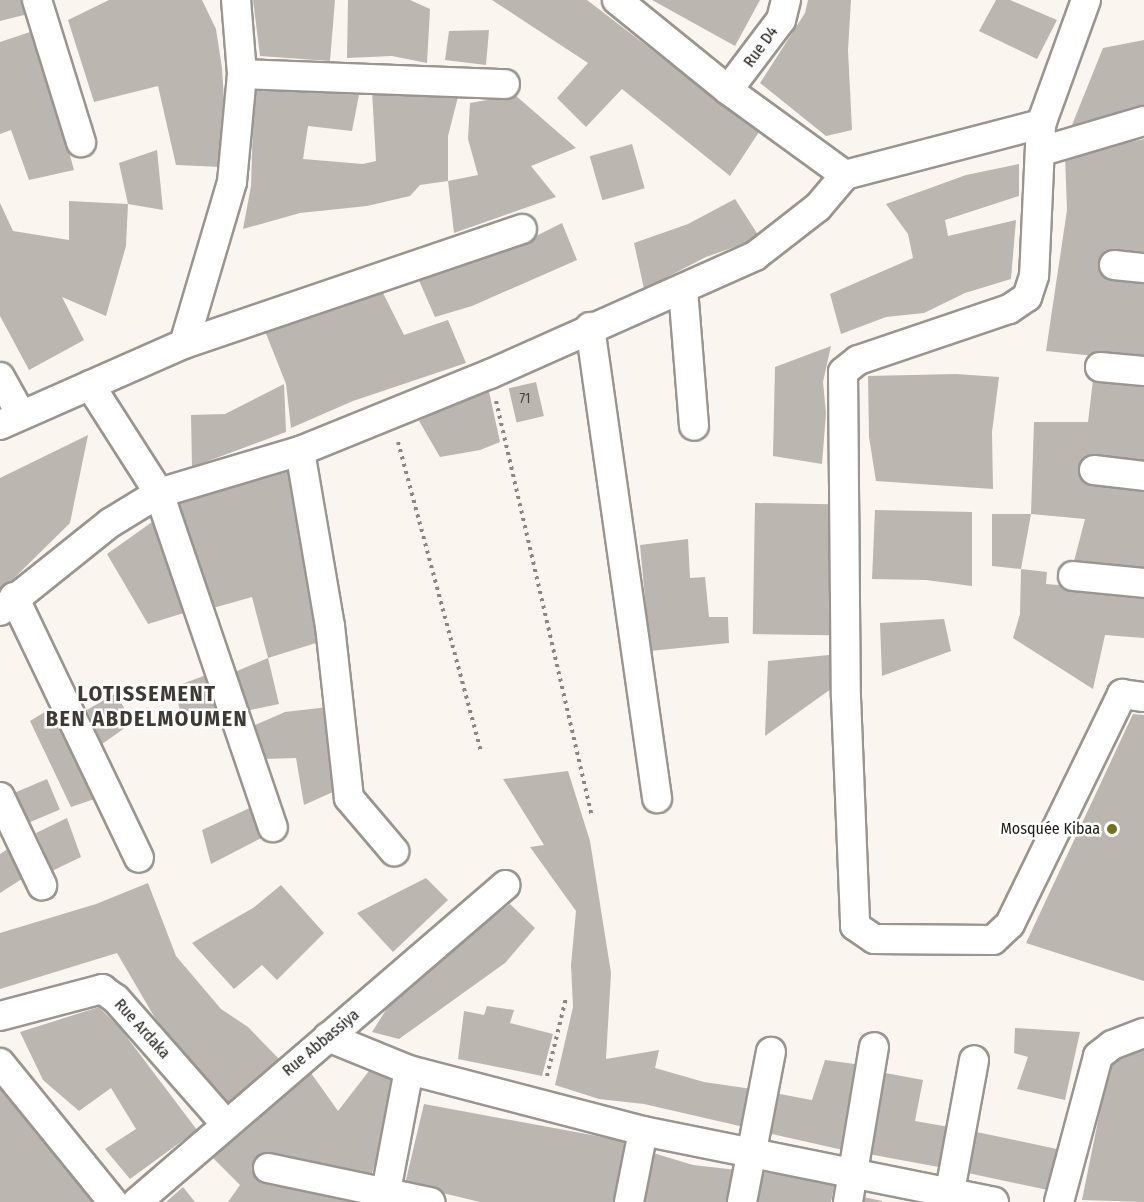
<!DOCTYPE html>
<meta charset="utf-8">
<style>
body{margin:0}
#map{position:relative;width:1144px;height:1202px;overflow:hidden;background:#faf5ef;font-family:"Fira Sans Condensed",sans-serif}
div>[style]{position:absolute}
[style*='--x']{left:calc(var(--x)*1px);top:calc(var(--y)*1px);width:calc(var(--w)*1px);rotate:calc(var(--a)*1deg)}
.building>*{inset:0;background:#bbb6b0;transform-origin:0 0}
.path>*{height:4px;margin-top:-2px;transform-origin:0;background:repeating-linear-gradient(90deg,#8a8783 0 3px,transparent 0 7.5px)}
.roads{filter:drop-shadow(2px 0 #9a958f) drop-shadow(-2px 0 #9a958f) drop-shadow(0 2px #9a958f) drop-shadow(0 -2px #9a958f)}
.minor>*{height:28px;margin:-14px;padding:0 14px;transform-origin:14px;border-radius:14px;background:#fff}
.dots>*{width:16px;height:16px;translate:-50% -50%;box-sizing:border-box;border:3px solid #fff;border-radius:50%}
span{translate:-50% -50%;white-space:nowrap;text-align:center;line-height:1.15;-webkit-text-stroke:5px #fff;paint-order:stroke}
.number-label{font-size:14px;color:#44423f}
.number-label span{-webkit-text-stroke-width:0}
.street-label{font-size:16px;color:#1d1c19}
.poi-label{font-size:16px;color:#1d1c19}
.right{translate:-100% -50%;text-align:right}
.district-label{font-size:22px;color:#3e3a35;font-weight:700;letter-spacing:1.5px}
</style>
<div id="map">
<div class="building">
<i style="clip-path:polygon(0 0,27px 0,32px 13px,0 21px)"></i>
<i style="clip-path:polygon(109px 0,202px 0,216px 29px,222px 68px,225px 115px,221px 167px,176px 165px,158px 86px,94px 102px,68px 20px)"></i>
<i style="clip-path:polygon(253px 0,335px 0,330px 61px,260px 56px)"></i>
<i style="clip-path:polygon(348px 0,410px 0,430px 9px,427px 63px,392px 56px,347px 58px)"></i>
<i style="clip-path:polygon(492px 0,587px 0,759px 132px,730px 176px,622px 89px,586px 127px,557px 98px,588px 63px)"></i>
<i style="clip-path:polygon(652px 0,760px 0,735px 46px)"></i>
<i style="clip-path:polygon(808px 0,851px 0,848px 50px,852px 130px,826px 136px,760px 83px,805px 13px)"></i>
<i style="clip-path:polygon(996px 0,1010px 0,1057px 20px,1037px 59px,979px 31px)"></i>
<i style="clip-path:polygon(489px 30px,486px 65px,445px 60px,449px 31px)"></i>
<i style="clip-path:polygon(30px 32px,47px 73px,74px 170px,29px 180px,11px 130px,0 134px,0 42px)"></i>
<i style="clip-path:polygon(1144px 40px,1144px 115px,1072px 125px,1103px 48px)"></i>
<i style="clip-path:polygon(254px 88px,359px 95px,352px 131px,308px 126px,303px 159px,363px 164px,376px 161px,372px 91px,458px 97px,448px 136px,448px 181px,420px 185px,410px 196px,367px 206px,300px 213px,243px 229px,251px 186px)"></i>
<i style="clip-path:polygon(515px 95px,576px 148px,531px 166px,556px 197px,454px 233px,448px 181px,478px 175px,468px 139px,470px 103px)"></i>
<i style="clip-path:polygon(1144px 139px,1144px 254px,1107px 250px,1102px 274px,1144px 280px,1144px 361px,1046px 351px,1067px 210px,1065px 156px)"></i>
<i style="left:632px;top:144px;width:46px;height:44px;rotate:74deg"></i>
<i style="clip-path:polygon(157px 150px,163px 210px,128px 204px,119px 163px)"></i>
<i style="clip-path:polygon(1019px 164px,1019px 196px,945px 220px,948px 236px,1016px 220px,1011px 279px,965px 293px,924px 313px,886px 317px,841px 334px,830px 294px,913px 258px,908px 234px,886px 204px,966px 175px)"></i>
<i style="clip-path:polygon(735px 199px,760px 238px,706px 257px,644px 289px,634px 243px,688px 224px)"></i>
<i style="clip-path:polygon(69px 201px,128px 204px,126px 246px,106px 316px,62px 297px,84px 340px,29px 370px,0 316px,0 203px,13px 231px,69px 240px)"></i>
<i style="clip-path:polygon(562px 223px,577px 260px,472px 306px,435px 317px,417px 276px,532px 238px)"></i>
<i style="clip-path:polygon(382px 291px,404px 335px,448px 320px,466px 363px,353px 401px,291px 428px,286px 384px,265px 331px)"></i>
<i style="clip-path:polygon(831px 346px,823px 382px,826px 413px,822px 464px,773px 456px,775px 367px)"></i>
<i style="clip-path:polygon(956px 374px,999px 377px,992px 432px,993px 489px,876px 481px,869px 437px,868px 376px)"></i>
<i style="clip-path:polygon(1093px 380px,1144px 383px,1144px 466px,1084px 457px,1082px 470px,1087px 485px,1144px 490px,1144px 571px,1073px 565px,1085px 519px,1031px 514px,1034px 422px,1088px 422px)"></i>
<i style="left:536px;top:382px;width:35px;height:28px;rotate:77deg"></i>
<i style="clip-path:polygon(284px 384px,286px 432px,192px 467px,191px 415px,225px 414px)"></i>
<i style="clip-path:polygon(488px 387px,500px 442px,480px 450px,440px 457px,419px 421px,456px 399px)"></i>
<i style="clip-path:polygon(88px 435px,70px 523px,0 592px,0 478px)"></i>
<i style="clip-path:polygon(291px 471px,313px 582px,316px 643px,268px 658px,252px 597px,213px 608px,173px 502px)"></i>
<i style="left:755px;top:503px;width:77px;height:131px;rotate:1deg"></i>
<i style="clip-path:polygon(875px 510px,972px 512px,972px 586px,926px 580px,872px 579px)"></i>
<i style="clip-path:polygon(992px 514px,1031px 514px,1021px 569px,992px 566px)"></i>
<i style="clip-path:polygon(162px 515px,197px 609px,148px 624px,107px 554px)"></i>
<i style="clip-path:polygon(688px 539px,690px 578px,705px 577px,709px 617px,728px 617px,729px 643px,650px 651px,640px 545px)"></i>
<i style="clip-path:polygon(1021px 569px,1047px 572px,1046px 584px,1144px 592px,1144px 638px,1105px 635px,1093px 689px,1013px 638px,1020px 614px)"></i>
<i style="clip-path:polygon(944px 619px,951px 651px,882px 676px,880px 623px)"></i>
<i style="clip-path:polygon(839px 654px,838px 684px,765px 736px,768px 661px)"></i>
<i style="clip-path:polygon(268px 658px,279px 704px,241px 712px,230px 674px)"></i>
<i style="clip-path:polygon(214px 672px,226px 713px,183px 722px,174px 687px)"></i>
<i style="clip-path:polygon(116px 693px,132px 723px,102px 744px,87px 710px)"></i>
<i style="clip-path:polygon(61px 702px,109px 794px,71px 807px,30px 721px)"></i>
<i style="clip-path:polygon(328px 707px,333px 792px,304px 805px,296px 758px,264px 759px,246px 729px,285px 712px)"></i>
<i style="clip-path:polygon(1133px 714px,1144px 715px,1144px 981px,1026px 943px)"></i>
<i style="clip-path:polygon(568px 771px,590px 841px,611px 973px,606px 1059px,659px 1050px,655px 1068px,704px 1082px,752px 1089px,744px 1127px,644px 1104px,599px 1099px,555px 1085px,573px 1007px,571px 965px,576px 911px,530px 847px,544px 845px,503px 779px)"></i>
<i style="left:47px;top:779px;width:33px;height:34px;rotate:67deg"></i>
<i style="clip-path:polygon(254px 806px,265px 836px,211px 864px,202px 830px)"></i>
<i style="clip-path:polygon(67px 818px,81px 857px,52px 871px,36px 833px)"></i>
<i style="clip-path:polygon(17px 843px,31px 873px,0 893px,0 854px)"></i>
<i style="clip-path:polygon(426px 878px,448px 900px,393px 952px,357px 913px)"></i>
<i style="clip-path:polygon(148px 883px,176px 956px,221px 1009px,248px 1027px,279px 1059px,227px 1104px,195px 1072px,155px 1018px,117px 953px,0 989px,0 933px,96px 904px)"></i>
<i style="clip-path:polygon(281px 885px,324px 933px,277px 980px,262px 965px,234px 989px,192px 943px,253px 908px)"></i>
<i style="clip-path:polygon(510px 904px,535px 928px,505px 963px,399px 1039px,372px 1032px,398px 991px)"></i>
<i style="clip-path:polygon(487px 1006px,514px 1010px,510px 1023px,553px 1034px,542px 1076px,458px 1059px,464px 1011px,484px 1015px)"></i>
<i style="clip-path:polygon(99px 1007px,120px 1028px,197px 1130px,130px 1179px,105px 1149px,136px 1129px,111px 1088px,79px 1111px,43px 1080px,20px 1032px)"></i>
<i style="clip-path:polygon(1015px 1028px,1080px 1032px,1065px 1100px,1017px 1089px,1028px 1057px,1014px 1053px)"></i>
<i style="clip-path:polygon(1144px 1050px,1144px 1202px,1082px 1200px,1111px 1056px)"></i>
<i style="clip-path:polygon(825px 1060px,862px 1065px,843px 1150px,759px 1131px,769px 1092px,812px 1100px)"></i>
<i style="clip-path:polygon(369px 1071px,400px 1082px,369px 1183px,372px 1202px,228px 1202px,240px 1185px,212px 1157px,311px 1073px,338px 1111px)"></i>
<i style="clip-path:polygon(880px 1072px,923px 1080px,915px 1121px,955px 1128px,944px 1168px,863px 1153px)"></i>
<i style="clip-path:polygon(0 1083px,99px 1202px,0 1202px)"></i>
<i style="clip-path:polygon(424px 1104px,635px 1143px,623px 1202px,480px 1202px,405px 1184px)"></i>
<i style="left:972px;top:1131px;width:89px;height:42px;rotate:12deg"></i>
<i style="clip-path:polygon(650px 1152px,693px 1165px,737px 1170px,733px 1202px,644px 1202px)"></i>
<i style="clip-path:polygon(754px 1171px,835px 1182px,831px 1202px,745px 1202px)"></i>
<i style="clip-path:polygon(183px 1187px,195px 1202px,166px 1202px)"></i>
<i style="clip-path:polygon(854px 1195px,882px 1201px,882px 1202px,853px 1202px)"></i>
</div>
<div class="path">
<i style="--x:496;--y:401;--w:424;--a:77"></i>
<i style="--x:398;--y:442;--w:320;--a:75"></i>
<i style="--x:547;--y:1076;--w:80;--a:-76.3"></i>
</div>
<div class="roads">
<div class="minor">
<i style="--x:37;--y:0;--w:149;--a:72.8"></i>
<i style="--x:617;--y:0;--w:143;--a:39"></i>
<i style="--x:728;--y:90;--w:145;--a:36"></i>
<i style="--x:1086;--y:0;--w:132;--a:109.9"></i>
<i style="--x:1041;--y:124;--w:152;--a:92.6"></i>
<i style="--x:1034;--y:276;--w:22;--a:108"></i>
<i style="--x:1027;--y:297;--w:22;--a:146"></i>
<i style="--x:1009;--y:309;--w:159;--a:161.3"></i>
<i style="--x:858;--y:360;--w:19;--a:141"></i>
<i style="--x:843;--y:372;--w:325;--a:89.5"></i>
<i style="--x:846;--y:697;--w:229;--a:87.7"></i>
<i style="--x:855;--y:926;--w:23;--a:34"></i>
<i style="--x:874;--y:939;--w:119;--a:0.5"></i>
<i style="--x:993;--y:940;--w:23;--a:-43"></i>
<i style="--x:1010;--y:924;--w:256;--a:-64"></i>
<i style="--x:1122;--y:694;--w:22;--a:8"></i>
<i style="--x:242;--y:74;--w:263;--a:2.2"></i>
<i style="--x:728;--y:90;--w:88;--a:-52.9"></i>
<i style="--x:781;--y:20;--w:21;--a:-76"></i>
<i style="--x:1042;--y:151;--w:106;--a:-16.4"></i>
<i style="--x:1114;--y:265;--w:30;--a:6"></i>
<i style="--x:683;--y:289;--w:137;--a:85.4"></i>
<i style="--x:590;--y:327;--w:476;--a:81.9"></i>
<i style="--x:184;--y:344;--w:357;--a:-18.8"></i>
<i style="--x:1100;--y:367;--w:44;--a:5.2"></i>
<i style="--x:0;--y:377;--w:41;--a:60.9"></i>
<i style="--x:90;--y:385;--w:128;--a:57.4"></i>
<i style="--x:159;--y:493;--w:353;--a:71.2"></i>
<i style="--x:0;--y:425;--w:201;--a:-23.8"></i>
<i style="--x:184;--y:344;--w:169;--a:-73.5"></i>
<i style="--x:232;--y:182;--w:108;--a:-84.7"></i>
<i style="--x:242;--y:74;--w:74;--a:-94.6"></i>
<i style="--x:300;--y:451;--w:178;--a:80.3"></i>
<i style="--x:330;--y:626;--w:173;--a:83.7"></i>
<i style="--x:349;--y:798;--w:70;--a:49.7"></i>
<i style="--x:1094;--y:470;--w:50;--a:6.8"></i>
<i style="--x:1073;--y:576;--w:71;--a:5.6"></i>
<i style="--x:14;--y:597;--w:289;--a:64.4"></i>
<i style="--x:0;--y:611;--w:141;--a:-38.7"></i>
<i style="--x:110;--y:523;--w:57;--a:-31.5"></i>
<i style="--x:159;--y:493;--w:147;--a:-16.6"></i>
<i style="--x:300;--y:451;--w:205;--a:-22.1"></i>
<i style="--x:490;--y:374;--w:290;--a:-24"></i>
<i style="--x:755;--y:256;--w:80;--a:-37.9"></i>
<i style="--x:818;--y:207;--w:42;--a:-49.8"></i>
<i style="--x:845;--y:175;--w:203;--a:-14.6"></i>
<i style="--x:0;--y:797;--w:98;--a:64.5"></i>
<i style="--x:0;--y:1016;--w:106;--a:-14.8"></i>
<i style="--x:102;--y:989;--w:17;--a:36"></i>
<i style="--x:116;--y:999;--w:165;--a:48.7"></i>
<i style="--x:328;--y:1037;--w:87;--a:22.2"></i>
<i style="--x:409;--y:1070;--w:242;--a:14.6"></i>
<i style="--x:643;--y:1131;--w:358;--a:11.4"></i>
<i style="--x:0;--y:1063;--w:179;--a:50.9"></i>
<i style="--x:268;--y:1168;--w:166;--a:11.9"></i>
<i style="--x:137;--y:1202;--w:486;--a:-40.7"></i>
<i style="--x:384;--y:1202;--w:134;--a:-79.3"></i>
<i style="--x:629;--y:1202;--w:72;--a:-78.8"></i>
<i style="--x:742;--y:1202;--w:153;--a:-79.1"></i>
<i style="--x:848;--y:1202;--w:157;--a:-80.5"></i>
<i style="--x:948;--y:1202;--w:144;--a:-79.6"></i>
<i style="--x:1059;--y:1202;--w:151;--a:-75"></i>
<i style="--x:1098;--y:1056;--w:18;--a:-38"></i>
<i style="--x:1112;--y:1045;--w:34;--a:-21"></i>
</div>
</div>
<div class="dots">
<i style="left:1112px;top:829px;background:#727318"></i>
</div>
<div class="number-label">
<span style="left:525px;top:399px">71</span>
</div>
<div class="street-label">
<span style="left:761px;top:47px;rotate:-54deg">Rue D4</span>
<span style="left:142px;top:1029px;rotate:48deg">Rue Ardaka</span>
<span style="left:321px;top:1043px;rotate:-40deg">Rue Abbassiya</span>
</div>
<div class="poi-label">
<span class="right" style="left:1100px;top:829px">Mosquée Kibaa</span>
</div>
<div class="district-label">
<span style="left:147px;top:706px">LOTISSEMENT<br>BEN ABDELMOUMEN</span>
</div>
</div>
